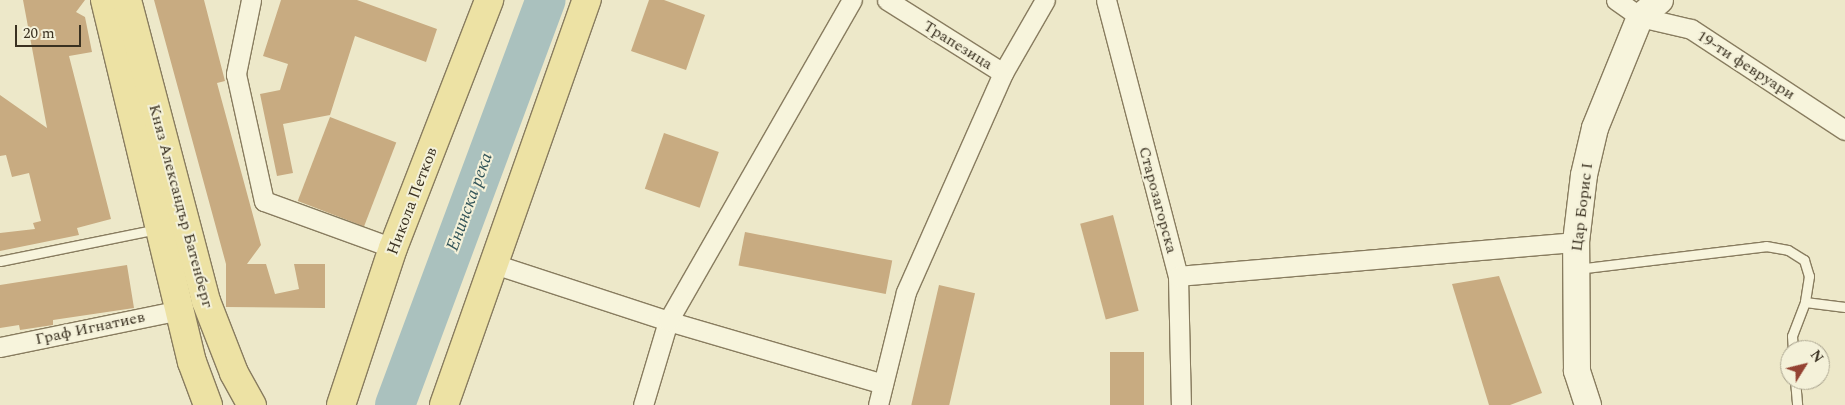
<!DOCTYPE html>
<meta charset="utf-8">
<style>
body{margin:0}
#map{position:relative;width:1845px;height:405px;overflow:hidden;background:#ede8c9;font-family:Spectral,serif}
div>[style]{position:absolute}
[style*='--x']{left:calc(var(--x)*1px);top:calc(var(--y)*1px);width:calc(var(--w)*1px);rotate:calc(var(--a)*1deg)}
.river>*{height:40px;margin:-20px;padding:0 20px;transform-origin:20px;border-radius:20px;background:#aac1be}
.building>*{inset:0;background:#c8ab81;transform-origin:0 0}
.roads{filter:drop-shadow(1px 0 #887c5f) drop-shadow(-1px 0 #887c5f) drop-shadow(0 1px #887c5f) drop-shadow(0 -1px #887c5f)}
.lane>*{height:9px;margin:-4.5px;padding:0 4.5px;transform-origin:4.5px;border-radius:4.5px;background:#f7f4dc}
.street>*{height:19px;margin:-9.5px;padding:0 9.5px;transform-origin:9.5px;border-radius:9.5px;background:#f7f4dc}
.secondary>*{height:26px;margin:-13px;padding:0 13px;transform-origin:13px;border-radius:13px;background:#f7f4dc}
.primary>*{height:28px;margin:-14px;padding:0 14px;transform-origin:14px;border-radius:14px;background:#ede2a4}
span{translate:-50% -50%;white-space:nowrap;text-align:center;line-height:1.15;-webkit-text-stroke:4px #f4f1d9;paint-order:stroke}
.street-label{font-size:16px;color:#3a3121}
.water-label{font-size:18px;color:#325458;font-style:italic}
.north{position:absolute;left:1780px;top:340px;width:50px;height:50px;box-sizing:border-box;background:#f4f1d9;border:1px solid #aaa48f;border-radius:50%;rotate:54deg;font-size:14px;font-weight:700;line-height:20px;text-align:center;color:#3a3121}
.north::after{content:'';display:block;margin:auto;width:18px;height:22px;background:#944232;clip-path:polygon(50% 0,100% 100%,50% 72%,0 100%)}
.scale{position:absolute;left:15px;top:25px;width:66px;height:22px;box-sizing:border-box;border:2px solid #3a3121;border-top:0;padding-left:6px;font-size:15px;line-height:18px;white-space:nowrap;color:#3a3121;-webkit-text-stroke:4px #f4f1d9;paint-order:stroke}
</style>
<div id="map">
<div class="river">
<i style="--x:395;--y:405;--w:432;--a:-69.6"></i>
</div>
<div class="building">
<i style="clip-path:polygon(23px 0,85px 0,76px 12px,85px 17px,92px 52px,69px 56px,111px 219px,77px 228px,79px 235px,0 251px,0 233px,35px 229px,33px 223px,41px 221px,29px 173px,12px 177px,6px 155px,0 156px,0 95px,47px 128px)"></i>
<i style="clip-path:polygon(154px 0,204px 0,225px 81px,217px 83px,261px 245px,247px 264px,266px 264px,275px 294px,299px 289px,294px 264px,325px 264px,325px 308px,226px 307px,226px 264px)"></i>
<i style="clip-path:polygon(281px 0,357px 0,437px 29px,426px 62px,355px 36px,330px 115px,283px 124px,293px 173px,277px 176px,260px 94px,280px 90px,288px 64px,263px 56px)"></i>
<i style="clip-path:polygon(649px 0,664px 0,705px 15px,686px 70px,631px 51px)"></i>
<i style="left:330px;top:117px;width:71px;height:90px;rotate:21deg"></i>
<i style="left:664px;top:133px;width:58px;height:59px;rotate:19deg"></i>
<i style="left:1113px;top:215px;width:99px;height:34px;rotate:75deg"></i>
<i style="left:745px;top:232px;width:150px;height:34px;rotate:11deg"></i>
<i style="clip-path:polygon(127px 265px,134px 308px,53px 320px,53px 325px,20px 330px,19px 325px,0 328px,0 285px)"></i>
<i style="clip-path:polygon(1499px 276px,1542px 393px,1510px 405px,1489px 405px,1452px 284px)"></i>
<i style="left:939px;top:285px;width:37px;height:123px;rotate:13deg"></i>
<i style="left:1110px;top:352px;width:34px;height:53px"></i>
</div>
<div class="roads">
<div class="lane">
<i style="--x:0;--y:261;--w:160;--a:-11.5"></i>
<i style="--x:1577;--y:269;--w:190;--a:-6.9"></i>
<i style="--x:1766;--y:246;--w:22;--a:10"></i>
<i style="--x:1788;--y:250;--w:19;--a:32"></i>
<i style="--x:1804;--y:260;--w:17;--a:73"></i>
<i style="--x:1809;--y:276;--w:26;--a:99"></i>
<i style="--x:1805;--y:302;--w:36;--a:111"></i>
<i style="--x:1792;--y:336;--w:14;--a:86"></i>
<i style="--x:1805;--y:302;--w:40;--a:7.1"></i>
<i style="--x:1795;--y:380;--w:25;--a:85"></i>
</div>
<div class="street">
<i style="--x:251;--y:0;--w:76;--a:101.5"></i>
<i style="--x:236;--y:74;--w:130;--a:77.6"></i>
<i style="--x:264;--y:201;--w:137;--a:20"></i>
<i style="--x:887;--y:0;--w:137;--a:32.2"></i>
<i style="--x:1106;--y:0;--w:285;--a:75.4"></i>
<i style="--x:1178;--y:276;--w:129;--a:88.7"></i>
<i style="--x:1616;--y:0;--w:29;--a:35"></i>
<i style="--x:1640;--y:17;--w:52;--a:13.2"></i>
<i style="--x:1691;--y:29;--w:184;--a:33.3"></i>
<i style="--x:491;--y:263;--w:186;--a:18.1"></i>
<i style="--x:668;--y:321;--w:224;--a:16.3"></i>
<i style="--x:1178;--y:276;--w:399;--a:-4.9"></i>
<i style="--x:0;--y:347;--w:184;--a:-11.6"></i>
<i style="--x:643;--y:405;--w:88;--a:-73.4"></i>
<i style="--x:668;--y:321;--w:370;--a:-60.2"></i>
<i style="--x:878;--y:405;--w:116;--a:-76.1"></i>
<i style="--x:906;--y:292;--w:240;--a:-66.1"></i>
<i style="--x:1003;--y:73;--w:84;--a:-60.1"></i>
</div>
<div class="secondary">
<i style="--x:1588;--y:405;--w:36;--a:-108"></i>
<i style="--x:1577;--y:371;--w:129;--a:-90.4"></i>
<i style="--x:1576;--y:242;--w:67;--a:-83.2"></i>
<i style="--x:1584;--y:175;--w:48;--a:-76.8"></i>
<i style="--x:1595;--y:128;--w:120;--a:-67.9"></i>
<i style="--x:1640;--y:17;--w:26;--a:-40"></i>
</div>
<div class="primary">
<i style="--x:105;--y:0;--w:372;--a:76.5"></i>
<i style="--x:192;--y:362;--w:46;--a:69.6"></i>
<i style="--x:127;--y:0;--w:311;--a:75.3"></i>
<i style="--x:206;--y:301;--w:77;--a:68.7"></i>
<i style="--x:234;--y:373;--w:37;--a:61"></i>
<i style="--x:341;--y:405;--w:165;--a:-71.7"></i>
<i style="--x:393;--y:248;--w:266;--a:-68.8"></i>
<i style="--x:444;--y:405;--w:430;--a:-70.6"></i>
</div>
</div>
<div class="street-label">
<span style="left:958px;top:45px;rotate:32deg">Трапезица</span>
<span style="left:1746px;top:65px;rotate:33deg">19-ти февруари</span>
<span style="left:1158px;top:200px;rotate:75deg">Старозагорска</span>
<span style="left:412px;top:201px;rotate:-69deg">Никола Петков</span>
<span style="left:181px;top:206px;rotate:75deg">Княз Александър Батенберг</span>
<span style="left:1582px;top:207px;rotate:-83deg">Цар Борис I</span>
<span style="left:90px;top:328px;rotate:-12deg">Граф Игнатиев</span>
</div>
<div class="water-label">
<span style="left:470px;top:202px;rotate:-70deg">Енинска река</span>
</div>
<div class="north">N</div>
<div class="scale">20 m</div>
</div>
